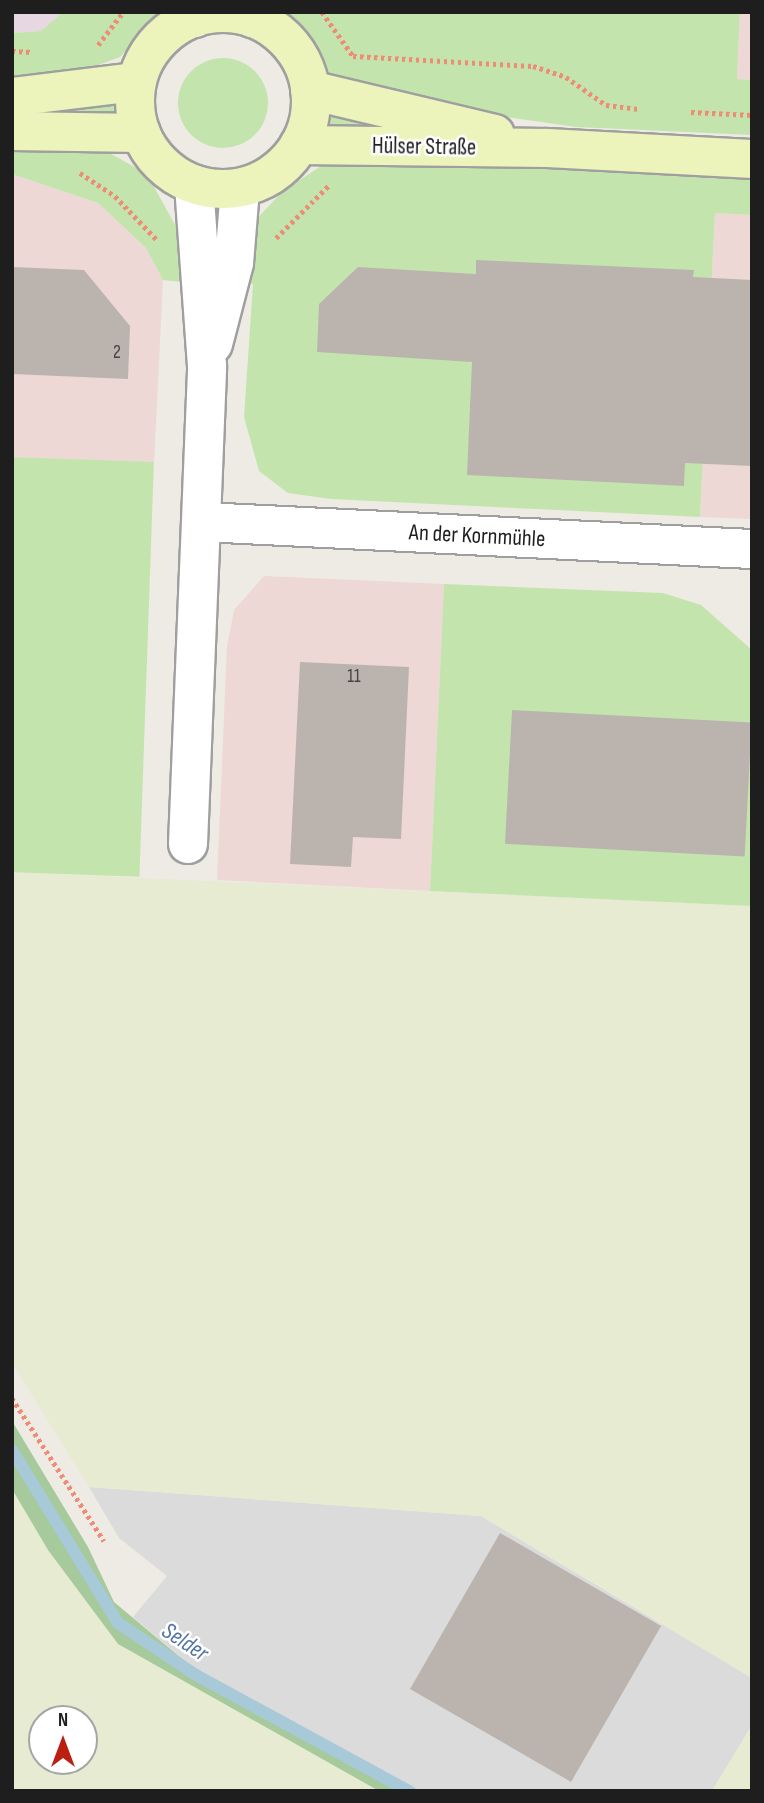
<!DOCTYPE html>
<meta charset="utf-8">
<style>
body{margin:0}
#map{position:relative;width:764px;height:1803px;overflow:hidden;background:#eeebe4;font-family:"Sofia Sans Condensed",sans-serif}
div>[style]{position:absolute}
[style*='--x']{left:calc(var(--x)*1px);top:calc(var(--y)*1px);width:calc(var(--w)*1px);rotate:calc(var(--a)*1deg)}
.residential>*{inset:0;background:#dbdbdb}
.commercial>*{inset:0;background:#edd8d5}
.industrial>*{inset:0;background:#e6d7e2}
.farmland>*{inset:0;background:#e7ebd1}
.grass>*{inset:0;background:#c4e4ae;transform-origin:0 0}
.round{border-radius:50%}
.forest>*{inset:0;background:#a6ca9c}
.stream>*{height:12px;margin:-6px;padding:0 6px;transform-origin:6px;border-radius:6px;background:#a8c9d8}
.building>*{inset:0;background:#bbb4ae;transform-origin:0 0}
.path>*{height:4.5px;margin-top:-2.25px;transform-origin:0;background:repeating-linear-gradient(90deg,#ee8c75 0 3.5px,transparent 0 7px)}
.roads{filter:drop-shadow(2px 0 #9f9f9f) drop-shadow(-2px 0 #9f9f9f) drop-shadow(0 2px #9f9f9f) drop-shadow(0 -2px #9f9f9f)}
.street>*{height:38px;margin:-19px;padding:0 19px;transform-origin:19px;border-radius:19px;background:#fff}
.secondary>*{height:38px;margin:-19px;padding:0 19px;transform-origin:19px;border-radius:19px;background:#ecf4bc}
.secondary>.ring{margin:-19px;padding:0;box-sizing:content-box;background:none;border:38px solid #ecf4bc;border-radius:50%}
span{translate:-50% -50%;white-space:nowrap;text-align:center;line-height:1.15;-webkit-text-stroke:5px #fff;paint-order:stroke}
.number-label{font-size:19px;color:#454442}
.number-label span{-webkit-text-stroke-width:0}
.street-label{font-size:23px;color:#1e1e1e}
.water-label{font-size:24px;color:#5275a5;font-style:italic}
.frame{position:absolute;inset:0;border:14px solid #1e1e1e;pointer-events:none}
.north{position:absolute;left:28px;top:1705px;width:70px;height:70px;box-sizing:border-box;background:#fff;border:2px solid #a5a5a5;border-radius:50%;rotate:0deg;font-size:19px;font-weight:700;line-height:28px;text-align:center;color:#1e1e1e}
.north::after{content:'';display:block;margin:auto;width:24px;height:32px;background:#ba1f11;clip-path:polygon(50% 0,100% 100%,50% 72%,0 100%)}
</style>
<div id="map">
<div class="residential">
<i style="clip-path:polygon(89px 1487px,481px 1516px,752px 1678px,752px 1725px,712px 1791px,420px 1791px,199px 1673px,133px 1617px,167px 1576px,119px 1538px)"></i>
</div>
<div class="commercial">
<i style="clip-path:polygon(740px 12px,752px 12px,752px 80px,737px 79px)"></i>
<i style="clip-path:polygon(12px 174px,98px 203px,146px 248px,163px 280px,154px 463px,12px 457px)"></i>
<i style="clip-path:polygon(715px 213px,752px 215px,752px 519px,700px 517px)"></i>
<i style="clip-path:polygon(264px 576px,444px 584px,430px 891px,217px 880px,227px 647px,234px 610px)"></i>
</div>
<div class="industrial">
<i style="clip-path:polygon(12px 12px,63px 12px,41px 31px,12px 33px)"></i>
</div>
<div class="farmland">
<i style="clip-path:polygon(12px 872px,752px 906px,752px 1678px,481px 1516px,89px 1487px,12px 1363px)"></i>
<i style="clip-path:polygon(evenodd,12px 1489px,48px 1550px,118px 1644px,379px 1791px,12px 1791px,12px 1489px,42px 1719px,84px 1719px,84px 1761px,42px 1761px,42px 1719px)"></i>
<i style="clip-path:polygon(752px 1725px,752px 1791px,712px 1791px)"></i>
</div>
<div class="grass">
<i style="clip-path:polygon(63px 12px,162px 12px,120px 57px,66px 77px,12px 82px,12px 33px,41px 31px)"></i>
<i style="clip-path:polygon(282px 12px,740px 12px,737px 79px,752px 80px,752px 135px,576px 127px,375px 98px,336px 85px)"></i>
<i class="round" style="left:178px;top:58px;width:90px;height:90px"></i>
<i style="clip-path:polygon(116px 102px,117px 119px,12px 121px,12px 107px)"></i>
<i style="clip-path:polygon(327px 113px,410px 128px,325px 127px)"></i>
<i style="clip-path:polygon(12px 143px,99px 147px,147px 174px,180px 234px,182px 282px,163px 280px,146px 248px,98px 203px,12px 174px)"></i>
<i style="clip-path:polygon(364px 159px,752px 179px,752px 215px,715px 213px,700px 517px,331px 499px,288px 493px,259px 471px,244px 417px,253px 284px,241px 283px,251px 225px,282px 192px,324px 164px)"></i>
<i style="left:12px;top:457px;width:142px;height:415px;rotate:2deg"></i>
<i style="clip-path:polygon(444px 584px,663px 593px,701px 605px,752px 650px,752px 906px,430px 891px)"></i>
</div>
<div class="forest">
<i style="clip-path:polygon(12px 1421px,88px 1547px,114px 1602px,199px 1673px,420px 1791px,379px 1791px,118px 1644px,48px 1550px,12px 1489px)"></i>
</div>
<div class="stream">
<i style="--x:12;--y:1450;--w:203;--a:58.5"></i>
<i style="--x:118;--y:1623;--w:94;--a:33.7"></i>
<i style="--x:196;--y:1675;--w:243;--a:28.6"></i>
</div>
<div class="building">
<i style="clip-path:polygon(476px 260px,694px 270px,693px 277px,752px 280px,752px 466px,685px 463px,684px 486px,467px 475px,472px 362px,317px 352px,319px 304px,358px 267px,476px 274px)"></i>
<i style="clip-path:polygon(12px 267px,84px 270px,130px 326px,128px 379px,12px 374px)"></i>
<i style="clip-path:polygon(300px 662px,409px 667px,401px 839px,353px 837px,351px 867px,290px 864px)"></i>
<i style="left:512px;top:710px;width:240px;height:134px;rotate:3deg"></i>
<i style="left:500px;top:1533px;width:186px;height:180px;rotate:30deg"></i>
</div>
<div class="path">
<i style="--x:322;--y:12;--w:54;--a:54.8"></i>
<i style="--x:353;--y:56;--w:180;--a:3.2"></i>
<i style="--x:533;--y:66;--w:35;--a:18"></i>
<i style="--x:566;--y:77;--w:49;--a:35"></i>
<i style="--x:606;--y:105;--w:34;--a:7"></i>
<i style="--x:98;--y:45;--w:41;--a:-52.9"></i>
<i style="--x:12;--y:51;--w:20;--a:3"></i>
<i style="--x:691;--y:112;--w:61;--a:2.8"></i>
<i style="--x:80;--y:173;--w:42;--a:33.3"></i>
<i style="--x:115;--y:196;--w:61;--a:46.3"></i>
<i style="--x:276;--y:238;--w:75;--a:-45"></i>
<i style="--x:12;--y:1398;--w:170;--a:57.2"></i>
</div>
<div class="roads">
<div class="street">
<i style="--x:251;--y:12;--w:6;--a:81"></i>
<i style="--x:195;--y:18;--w:6;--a:-72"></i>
<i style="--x:213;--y:344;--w:84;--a:-75.5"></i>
<i style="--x:234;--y:263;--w:75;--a:-85.4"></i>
<i style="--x:203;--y:522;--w:550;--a:2.82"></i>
<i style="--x:188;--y:844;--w:478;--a:-87.7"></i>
<i style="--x:207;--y:366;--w:182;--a:-94.1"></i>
</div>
<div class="secondary">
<i class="ring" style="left:135px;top:13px;width:138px;height:138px"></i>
<i style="--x:310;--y:90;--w:190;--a:13.4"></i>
<i style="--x:12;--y:97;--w:125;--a:-6.9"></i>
<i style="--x:12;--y:131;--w:129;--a:0.9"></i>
<i style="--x:299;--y:145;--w:249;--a:0.7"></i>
<i style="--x:548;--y:148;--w:204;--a:3.1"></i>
</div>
</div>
<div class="number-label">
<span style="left:117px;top:353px">2</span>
<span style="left:354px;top:677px">11</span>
</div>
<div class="street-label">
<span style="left:424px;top:147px;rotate:1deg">Hülser Straße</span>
<span style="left:477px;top:536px;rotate:3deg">An der Kornmühle</span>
</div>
<div class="water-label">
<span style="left:185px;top:1642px;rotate:33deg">Selder</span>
</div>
<div class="frame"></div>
<div class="north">N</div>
</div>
